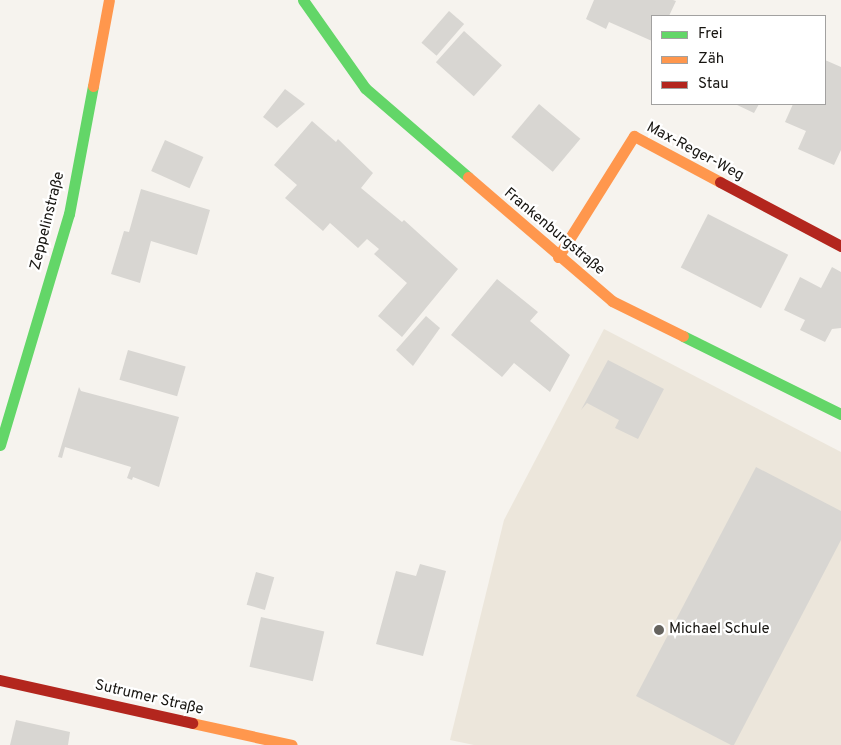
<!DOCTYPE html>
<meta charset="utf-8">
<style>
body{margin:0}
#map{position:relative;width:841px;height:745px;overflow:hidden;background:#f6f3ee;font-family:Overpass,sans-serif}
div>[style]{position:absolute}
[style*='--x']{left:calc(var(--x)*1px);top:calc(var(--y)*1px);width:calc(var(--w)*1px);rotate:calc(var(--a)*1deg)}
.built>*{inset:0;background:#ece6db}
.building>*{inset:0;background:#d8d6d2;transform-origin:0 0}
.fast>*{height:11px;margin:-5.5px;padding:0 5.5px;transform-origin:5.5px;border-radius:5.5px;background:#63d668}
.slow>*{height:11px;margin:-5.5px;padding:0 5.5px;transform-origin:5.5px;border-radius:5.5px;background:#ff974d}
.jam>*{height:11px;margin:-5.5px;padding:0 5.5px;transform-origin:5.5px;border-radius:5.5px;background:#b3261e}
.dots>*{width:14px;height:14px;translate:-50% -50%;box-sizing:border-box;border:2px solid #fff;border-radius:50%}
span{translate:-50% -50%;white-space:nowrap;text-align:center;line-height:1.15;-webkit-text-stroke:4.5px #fff;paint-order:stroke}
.street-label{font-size:15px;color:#171511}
.poi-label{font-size:15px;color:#171511}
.left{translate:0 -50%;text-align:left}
.legend{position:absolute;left:651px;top:15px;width:175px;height:90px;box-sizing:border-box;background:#fff;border:1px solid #a2a1a0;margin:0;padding:6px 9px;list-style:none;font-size:15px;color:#171511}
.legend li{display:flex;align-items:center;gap:10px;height:25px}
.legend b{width:25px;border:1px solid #a2a1a0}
</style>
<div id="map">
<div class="built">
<i style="clip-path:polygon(604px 329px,841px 452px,841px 745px,474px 745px,450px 740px,504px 520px)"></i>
</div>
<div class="building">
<i style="clip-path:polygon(594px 0,673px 0,676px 1px,669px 16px,652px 16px,652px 41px,609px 22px,606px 29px,586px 19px)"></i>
<i style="left:449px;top:11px;width:20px;height:42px;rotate:41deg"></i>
<i style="left:464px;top:31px;width:51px;height:42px;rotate:42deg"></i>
<i style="clip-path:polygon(825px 60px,841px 67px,841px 150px,834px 165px,798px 149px,806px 131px,785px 122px,793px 104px,825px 104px)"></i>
<i style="clip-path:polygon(285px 89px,305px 104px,277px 128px,263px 117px)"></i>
<i style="left:539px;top:104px;width:54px;height:43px;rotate:40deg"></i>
<i style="clip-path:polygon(735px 104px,759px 104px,754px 113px)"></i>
<i style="clip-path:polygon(312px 121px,336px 142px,338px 139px,373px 173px,361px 188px,402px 222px,404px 220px,458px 269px,402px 337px,378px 316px,407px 283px,374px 254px,379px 249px,367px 239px,358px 248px,330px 223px,323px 231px,285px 198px,297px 185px,274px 165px)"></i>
<i style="left:165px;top:140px;width:42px;height:34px;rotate:24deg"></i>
<i style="clip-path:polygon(141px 189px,210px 210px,197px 255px,151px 241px,140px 283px,111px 274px,124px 231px,129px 232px)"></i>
<i style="left:708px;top:214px;width:90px;height:60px;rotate:27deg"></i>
<i style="clip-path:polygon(832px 267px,841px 272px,841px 328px,832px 329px,825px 342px,800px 330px,805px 320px,784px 310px,800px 277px,821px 288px)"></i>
<i style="clip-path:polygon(497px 279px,538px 312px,530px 321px,570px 355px,550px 392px,514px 363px,502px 377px,451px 335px)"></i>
<i style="clip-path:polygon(426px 316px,440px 328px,413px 366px,396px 350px)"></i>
<i style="left:128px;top:350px;width:60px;height:31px;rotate:16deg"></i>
<i style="clip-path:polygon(608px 360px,664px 389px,638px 439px,615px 428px,619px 420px,587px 403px,581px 410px)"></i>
<i style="clip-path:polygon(79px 387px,81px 391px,179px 417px,159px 487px,133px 477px,132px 480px,127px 478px,131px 467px,65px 447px,62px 458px,58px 457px)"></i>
<i style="clip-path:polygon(756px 467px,841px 511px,841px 540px,734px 745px,731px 745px,636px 696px)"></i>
<i style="clip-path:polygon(420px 564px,446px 571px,423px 656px,376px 644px,396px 571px,416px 576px)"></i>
<i style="left:256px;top:572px;width:19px;height:34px;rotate:16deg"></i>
<i style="left:261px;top:617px;width:65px;height:51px;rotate:13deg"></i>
<i style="clip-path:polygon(16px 720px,70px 732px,68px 745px,10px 745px)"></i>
</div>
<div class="fast">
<i style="--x:303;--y:0;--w:108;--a:54.8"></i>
<i style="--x:365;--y:88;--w:136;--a:40.8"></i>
<i style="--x:683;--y:336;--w:176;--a:26.3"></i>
<i style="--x:0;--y:445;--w:241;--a:-73.4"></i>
<i style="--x:69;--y:214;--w:130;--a:-79.4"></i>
</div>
<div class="slow">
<i style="--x:93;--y:86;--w:87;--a:-79.5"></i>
<i style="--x:468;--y:177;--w:190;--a:40.7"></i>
<i style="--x:612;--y:301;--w:79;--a:26.2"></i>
<i style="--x:558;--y:257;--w:143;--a:-57.9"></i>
<i style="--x:634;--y:136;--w:98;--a:28.1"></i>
<i style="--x:192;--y:723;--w:102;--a:12.4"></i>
</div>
<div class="jam">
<i style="--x:720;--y:182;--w:137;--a:27.9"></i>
<i style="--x:0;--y:680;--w:197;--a:12.6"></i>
</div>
<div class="dots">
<i style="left:659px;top:630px;background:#65635e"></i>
</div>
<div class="street-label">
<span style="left:695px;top:152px;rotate:28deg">Max-Reger-Weg</span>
<span style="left:48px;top:221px;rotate:-76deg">Zeppelinstraße</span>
<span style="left:554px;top:232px;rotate:40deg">Frankenburgstraße</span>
<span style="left:149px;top:698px;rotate:13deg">Sutrumer Straße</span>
</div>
<div class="poi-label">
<span class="left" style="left:669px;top:630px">Michael Schule</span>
</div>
<ul class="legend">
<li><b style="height:6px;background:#63d668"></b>Frei</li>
<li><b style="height:6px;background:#ff974d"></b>Zäh</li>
<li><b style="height:6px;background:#b3261e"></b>Stau</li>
</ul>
</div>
